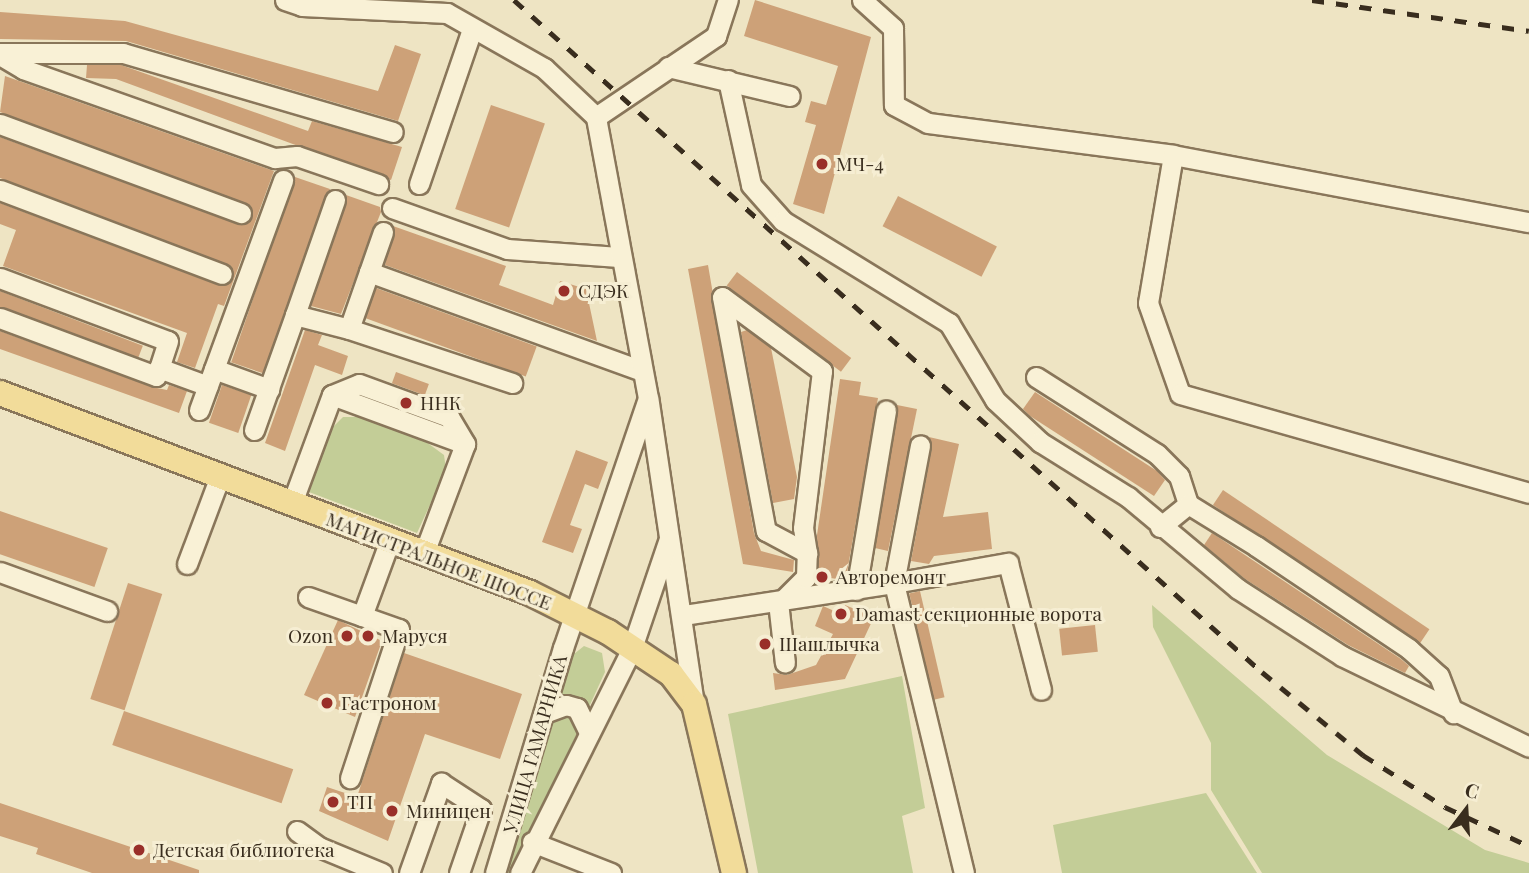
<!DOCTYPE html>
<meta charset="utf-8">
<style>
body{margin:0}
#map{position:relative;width:1529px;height:873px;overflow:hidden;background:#eee4c3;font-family:"Playfair Display",serif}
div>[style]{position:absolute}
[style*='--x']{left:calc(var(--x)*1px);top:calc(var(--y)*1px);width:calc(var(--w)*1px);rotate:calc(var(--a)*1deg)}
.green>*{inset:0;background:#c3cd97}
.building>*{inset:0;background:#cda178;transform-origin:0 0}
.roads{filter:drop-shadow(2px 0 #89765a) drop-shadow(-2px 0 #89765a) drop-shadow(0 2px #89765a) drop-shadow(0 -2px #89765a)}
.minor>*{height:19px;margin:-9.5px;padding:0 9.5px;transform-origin:9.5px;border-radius:9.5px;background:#f9f1d6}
.major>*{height:24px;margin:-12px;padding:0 12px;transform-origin:12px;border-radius:12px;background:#f2dc9a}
.rail>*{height:5px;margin-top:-2.5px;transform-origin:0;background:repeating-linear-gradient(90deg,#392d1e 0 12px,transparent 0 24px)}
.dots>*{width:19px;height:19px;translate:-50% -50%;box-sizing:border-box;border:4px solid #f6eed3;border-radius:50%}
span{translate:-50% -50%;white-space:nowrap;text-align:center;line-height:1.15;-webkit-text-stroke:6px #f6eed3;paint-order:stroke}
.poi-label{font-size:19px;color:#392d1e}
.left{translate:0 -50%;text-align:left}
.right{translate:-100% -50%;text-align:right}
.street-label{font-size:19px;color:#392d1e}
.north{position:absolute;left:1431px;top:775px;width:70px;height:70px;-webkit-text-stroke:5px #f6eed3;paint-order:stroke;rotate:17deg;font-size:19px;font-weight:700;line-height:28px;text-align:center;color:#392d1e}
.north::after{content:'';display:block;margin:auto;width:24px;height:32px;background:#392d1e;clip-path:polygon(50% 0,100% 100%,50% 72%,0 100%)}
</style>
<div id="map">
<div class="green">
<i style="clip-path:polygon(343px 417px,365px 417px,418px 436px,444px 455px,446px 470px,417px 533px,309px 492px,325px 435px)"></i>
<i style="clip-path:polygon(1152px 605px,1327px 755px,1485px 850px,1529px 863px,1529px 873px,1262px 873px,1211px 790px,1211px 743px,1153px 627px)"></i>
<i style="clip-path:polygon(584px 646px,602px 653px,605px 672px,513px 873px,502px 873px,569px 658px)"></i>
<i style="clip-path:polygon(902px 676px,925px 808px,902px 816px,913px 873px,758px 873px,728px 714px)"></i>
<i style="clip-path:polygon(1206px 793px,1257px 873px,1062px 873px,1053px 825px)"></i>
</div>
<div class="building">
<i style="clip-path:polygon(755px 0,871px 37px,824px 214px,793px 204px,816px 125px,805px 122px,811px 101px,826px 105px,838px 66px,744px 36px)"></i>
<i style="clip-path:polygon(0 12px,125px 21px,378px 91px,395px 45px,421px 54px,398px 121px,126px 41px,0 39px)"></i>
<i style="clip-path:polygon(87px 65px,121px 65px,308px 131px,312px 121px,402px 147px,391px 180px,116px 79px,86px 78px)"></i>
<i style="clip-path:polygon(5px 76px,274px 171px,224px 306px,218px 304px,195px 368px,177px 362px,187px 333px,3px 266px,16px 230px,0 224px,0 203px,218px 285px,233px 279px,231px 266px,0 178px,0 137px,237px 224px,249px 222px,251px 206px,0 112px)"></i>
<i style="left:491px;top:105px;width:57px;height:110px;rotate:19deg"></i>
<i style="left:295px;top:177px;width:37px;height:196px;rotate:19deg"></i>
<i style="clip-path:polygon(346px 195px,380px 207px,381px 212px,341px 314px,311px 306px)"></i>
<i style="left:898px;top:196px;width:111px;height:34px;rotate:27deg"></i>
<i style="clip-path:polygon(393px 226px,506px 266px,499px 285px,553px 305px,560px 281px,586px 289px,597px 341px,385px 265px)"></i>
<i style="clip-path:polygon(708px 265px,754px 533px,761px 551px,794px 560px,793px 572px,743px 564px,688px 269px)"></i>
<i style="left:737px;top:272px;width:143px;height:17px;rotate:37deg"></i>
<i style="left:376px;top:288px;width:171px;height:32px;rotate:20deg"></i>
<i style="left:0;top:291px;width:153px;height:15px;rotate:21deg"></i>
<i style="clip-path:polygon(305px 330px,322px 335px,318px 345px,348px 356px,342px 375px,315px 365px,285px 451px,265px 443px)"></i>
<i style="clip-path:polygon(747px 330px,771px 348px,797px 477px,794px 499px,773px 503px,741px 332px)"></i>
<i style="clip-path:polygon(0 331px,152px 387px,167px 390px,169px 385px,187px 391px,179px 413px,0 349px)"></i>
<i style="left:396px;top:372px;width:35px;height:12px;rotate:20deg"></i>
<i style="clip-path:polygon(840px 379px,861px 382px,859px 395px,878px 398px,846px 578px,837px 579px,818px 576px,817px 535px)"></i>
<i style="left:222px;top:385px;width:31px;height:40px;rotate:19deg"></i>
<i style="clip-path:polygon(1035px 392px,1157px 471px,1165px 480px,1154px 496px,1030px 416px,1023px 409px)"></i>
<i style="clip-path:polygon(897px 405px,917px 409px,888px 551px,875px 548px)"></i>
<i style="clip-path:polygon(929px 437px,959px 444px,943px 517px,988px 512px,992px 549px,934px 556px,929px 564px,911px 561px,932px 447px)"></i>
<i style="clip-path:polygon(576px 450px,608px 462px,598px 489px,585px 484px,570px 525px,582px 529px,573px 553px,542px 542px)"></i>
<i style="left:1223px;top:490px;width:249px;height:18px;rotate:34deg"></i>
<i style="left:0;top:511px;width:114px;height:41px;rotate:19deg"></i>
<i style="clip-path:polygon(1212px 533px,1401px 659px,1409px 666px,1405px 673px,1348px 645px,1245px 579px,1204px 545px)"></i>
<i style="left:128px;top:583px;width:36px;height:122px;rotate:18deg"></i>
<i style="left:920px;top:591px;width:109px;height:11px;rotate:77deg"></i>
<i style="clip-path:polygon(845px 605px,874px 617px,845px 679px,775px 690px,773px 673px,787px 675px,816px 665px,833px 634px,815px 626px,823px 606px,841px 614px)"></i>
<i style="clip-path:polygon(338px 620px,382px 641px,355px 717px,304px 695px)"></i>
<i style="left:1095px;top:625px;width:27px;height:36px;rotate:84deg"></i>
<i style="clip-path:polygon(404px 653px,522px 694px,500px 759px,425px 734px,388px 841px,319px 811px,327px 787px,357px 797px)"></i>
<i style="left:124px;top:711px;width:179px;height:36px;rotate:19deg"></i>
<i style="clip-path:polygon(0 803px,199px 870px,199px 873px,92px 873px,36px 854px,38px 848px,0 836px)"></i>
</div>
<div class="roads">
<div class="minor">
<i style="--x:285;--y:0;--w:18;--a:19"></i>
<i style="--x:302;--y:6;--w:145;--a:2.8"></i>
<i style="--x:447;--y:13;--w:112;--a:29.6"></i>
<i style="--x:544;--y:68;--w:71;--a:43.3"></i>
<i style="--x:862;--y:0;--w:42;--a:42.1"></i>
<i style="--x:893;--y:28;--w:77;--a:89.3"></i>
<i style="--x:894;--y:105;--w:38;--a:28"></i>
<i style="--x:928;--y:123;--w:247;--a:7.4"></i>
<i style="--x:1173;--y:155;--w:362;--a:10.7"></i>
<i style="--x:0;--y:53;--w:123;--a:0"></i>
<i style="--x:123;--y:53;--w:281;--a:16.3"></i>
<i style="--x:0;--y:55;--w:27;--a:31"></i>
<i style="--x:23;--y:69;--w:267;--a:19.5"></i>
<i style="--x:275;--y:158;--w:22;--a:-5"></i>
<i style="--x:297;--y:156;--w:86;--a:19.1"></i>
<i style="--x:668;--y:67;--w:125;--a:13.4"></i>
<i style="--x:728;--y:80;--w:107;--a:77.6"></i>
<i style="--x:751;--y:185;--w:48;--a:48.4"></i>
<i style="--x:783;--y:221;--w:195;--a:31.6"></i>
<i style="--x:949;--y:323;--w:90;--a:59.1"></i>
<i style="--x:995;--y:400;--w:62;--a:43"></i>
<i style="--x:1040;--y:442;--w:104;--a:32"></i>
<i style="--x:1128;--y:497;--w:143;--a:39.9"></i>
<i style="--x:1238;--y:589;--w:124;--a:32.8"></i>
<i style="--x:1342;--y:656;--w:208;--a:25.9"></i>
<i style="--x:0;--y:124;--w:257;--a:20.3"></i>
<i style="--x:1173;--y:155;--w:150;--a:99.6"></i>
<i style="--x:1148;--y:303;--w:96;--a:70.6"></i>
<i style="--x:1180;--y:394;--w:363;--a:15.8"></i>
<i style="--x:419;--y:184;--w:164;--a:-71.1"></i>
<i style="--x:0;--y:190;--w:237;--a:20.7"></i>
<i style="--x:335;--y:200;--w:122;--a:109.2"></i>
<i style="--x:295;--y:315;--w:56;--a:14.5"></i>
<i style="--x:392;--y:208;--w:122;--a:19.6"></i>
<i style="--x:507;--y:249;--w:112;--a:4.1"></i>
<i style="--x:383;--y:232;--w:42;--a:109.3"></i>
<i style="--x:369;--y:272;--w:290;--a:19.9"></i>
<i style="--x:369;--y:272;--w:60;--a:109.3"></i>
<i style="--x:349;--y:329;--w:172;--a:18.3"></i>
<i style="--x:0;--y:278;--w:179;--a:20.6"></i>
<i style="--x:168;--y:341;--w:28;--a:108"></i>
<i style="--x:159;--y:368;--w:52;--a:20.2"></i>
<i style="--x:0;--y:318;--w:166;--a:20.4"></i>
<i style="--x:156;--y:376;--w:9;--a:-69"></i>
<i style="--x:214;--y:369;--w:59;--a:20"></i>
<i style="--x:1036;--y:377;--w:143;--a:32.5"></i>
<i style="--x:1157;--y:454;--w:31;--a:45"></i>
<i style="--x:1179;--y:476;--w:29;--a:72"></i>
<i style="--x:332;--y:395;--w:142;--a:20.2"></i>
<i style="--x:199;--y:410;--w:245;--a:-69.9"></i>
<i style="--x:254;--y:430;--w:122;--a:-70.4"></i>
<i style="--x:292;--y:503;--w:115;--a:-69.7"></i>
<i style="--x:332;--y:395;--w:29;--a:-22"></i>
<i style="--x:359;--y:384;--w:96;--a:20.1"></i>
<i style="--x:449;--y:417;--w:31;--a:59"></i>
<i style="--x:1160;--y:527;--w:36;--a:-39"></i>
<i style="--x:1188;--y:504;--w:80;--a:31.7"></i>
<i style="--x:1256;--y:546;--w:184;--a:33.9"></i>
<i style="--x:1409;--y:649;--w:40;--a:42"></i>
<i style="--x:1439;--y:676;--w:40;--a:69"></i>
<i style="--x:424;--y:553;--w:116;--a:-69.4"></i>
<i style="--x:187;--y:564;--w:94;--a:-69.4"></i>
<i style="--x:0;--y:572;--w:114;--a:20"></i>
<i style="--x:856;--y:590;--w:182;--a:-80.5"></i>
<i style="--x:308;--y:597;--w:96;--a:19.4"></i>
<i style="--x:399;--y:629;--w:157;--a:108.2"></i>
<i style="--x:782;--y:601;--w:34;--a:-45"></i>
<i style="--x:806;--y:577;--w:24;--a:-88"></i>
<i style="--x:807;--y:553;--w:25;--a:-99"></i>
<i style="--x:803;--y:528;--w:158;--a:-83.1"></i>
<i style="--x:822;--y:371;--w:124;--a:-143.5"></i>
<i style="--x:722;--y:297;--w:238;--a:79.4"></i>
<i style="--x:766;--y:531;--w:47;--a:28.2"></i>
<i style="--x:778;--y:602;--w:61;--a:83.5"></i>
<i style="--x:684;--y:615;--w:212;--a:-8.7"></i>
<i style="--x:894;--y:583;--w:140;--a:-79.3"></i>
<i style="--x:362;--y:616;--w:81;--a:-69.8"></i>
<i style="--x:694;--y:704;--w:309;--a:-98.5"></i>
<i style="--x:648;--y:398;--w:286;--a:-100.5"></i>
<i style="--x:596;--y:117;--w:145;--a:-34"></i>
<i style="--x:716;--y:36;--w:38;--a:-72"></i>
<i style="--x:544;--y:713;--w:23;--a:-20"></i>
<i style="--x:566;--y:705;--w:11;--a:15"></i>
<i style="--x:577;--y:708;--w:28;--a:64"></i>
<i style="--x:297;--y:831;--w:27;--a:36"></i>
<i style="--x:319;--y:847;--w:68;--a:22.4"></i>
<i style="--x:532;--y:842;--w:85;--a:21.4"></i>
<i style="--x:409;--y:873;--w:96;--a:-70.4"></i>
<i style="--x:441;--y:783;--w:48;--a:33"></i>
<i style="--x:481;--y:809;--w:68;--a:109"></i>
<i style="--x:495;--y:873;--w:235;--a:-73.2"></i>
<i style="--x:563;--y:648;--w:261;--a:-71.2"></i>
<i style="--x:520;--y:873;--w:251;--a:-63.5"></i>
<i style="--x:632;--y:648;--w:115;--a:-71.3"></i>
<i style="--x:964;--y:873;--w:298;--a:-103.6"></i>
<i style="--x:894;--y:583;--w:116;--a:-10"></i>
<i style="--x:1008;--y:563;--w:131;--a:75.4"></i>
</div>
<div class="major">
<i style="--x:0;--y:393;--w:566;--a:20.67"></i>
<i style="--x:530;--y:593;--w:87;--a:26.6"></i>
<i style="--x:608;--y:632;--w:76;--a:33.7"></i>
<i style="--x:671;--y:674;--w:38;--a:53"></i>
<i style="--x:694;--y:704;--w:174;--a:76.7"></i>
</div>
</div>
<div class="rail">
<i style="--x:514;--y:0;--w:1006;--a:41.94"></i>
<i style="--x:1262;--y:672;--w:131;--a:39.4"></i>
<i style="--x:1363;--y:755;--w:97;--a:32.4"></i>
<i style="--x:1445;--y:807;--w:93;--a:24.9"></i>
<i style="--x:1312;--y:0;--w:219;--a:8.1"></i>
</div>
<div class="dots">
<i style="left:822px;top:164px;background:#992f29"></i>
<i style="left:564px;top:291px;background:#992f29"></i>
<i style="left:406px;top:403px;background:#992f29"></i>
<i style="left:822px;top:577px;background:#992f29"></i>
<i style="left:841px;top:614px;background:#992f29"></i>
<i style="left:347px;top:636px;background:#992f29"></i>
<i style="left:368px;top:636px;background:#992f29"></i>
<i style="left:765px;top:644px;background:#992f29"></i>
<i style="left:327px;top:703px;background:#992f29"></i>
<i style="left:333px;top:802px;background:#992f29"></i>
<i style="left:392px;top:811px;background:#992f29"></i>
<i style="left:139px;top:850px;background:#992f29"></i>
</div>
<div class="poi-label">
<span class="left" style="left:836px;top:164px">МЧ-4</span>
<span class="left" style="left:578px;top:291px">СДЭК</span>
<span class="left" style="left:420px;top:403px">ННК</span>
<span class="left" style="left:836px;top:577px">Авторемонт</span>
<span class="left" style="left:855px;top:614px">Damast секционные ворота</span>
<span class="right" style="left:333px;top:636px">Ozon</span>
<span class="left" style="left:382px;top:636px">Маруся</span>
<span class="left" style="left:779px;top:644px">Шашлычка</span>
<span class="left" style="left:341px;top:703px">Гастроном</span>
<span class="left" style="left:347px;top:802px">ТП</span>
<span class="left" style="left:406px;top:811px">Миницен</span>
<span class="left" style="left:153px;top:850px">Детская библиотека</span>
</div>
<div class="street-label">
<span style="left:439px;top:561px;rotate:21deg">МАГИСТРАЛЬНОЕ ШОССЕ</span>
<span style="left:535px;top:744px;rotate:-74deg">УЛИЦА ГАМАРНИКА</span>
</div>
<div class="north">С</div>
</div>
